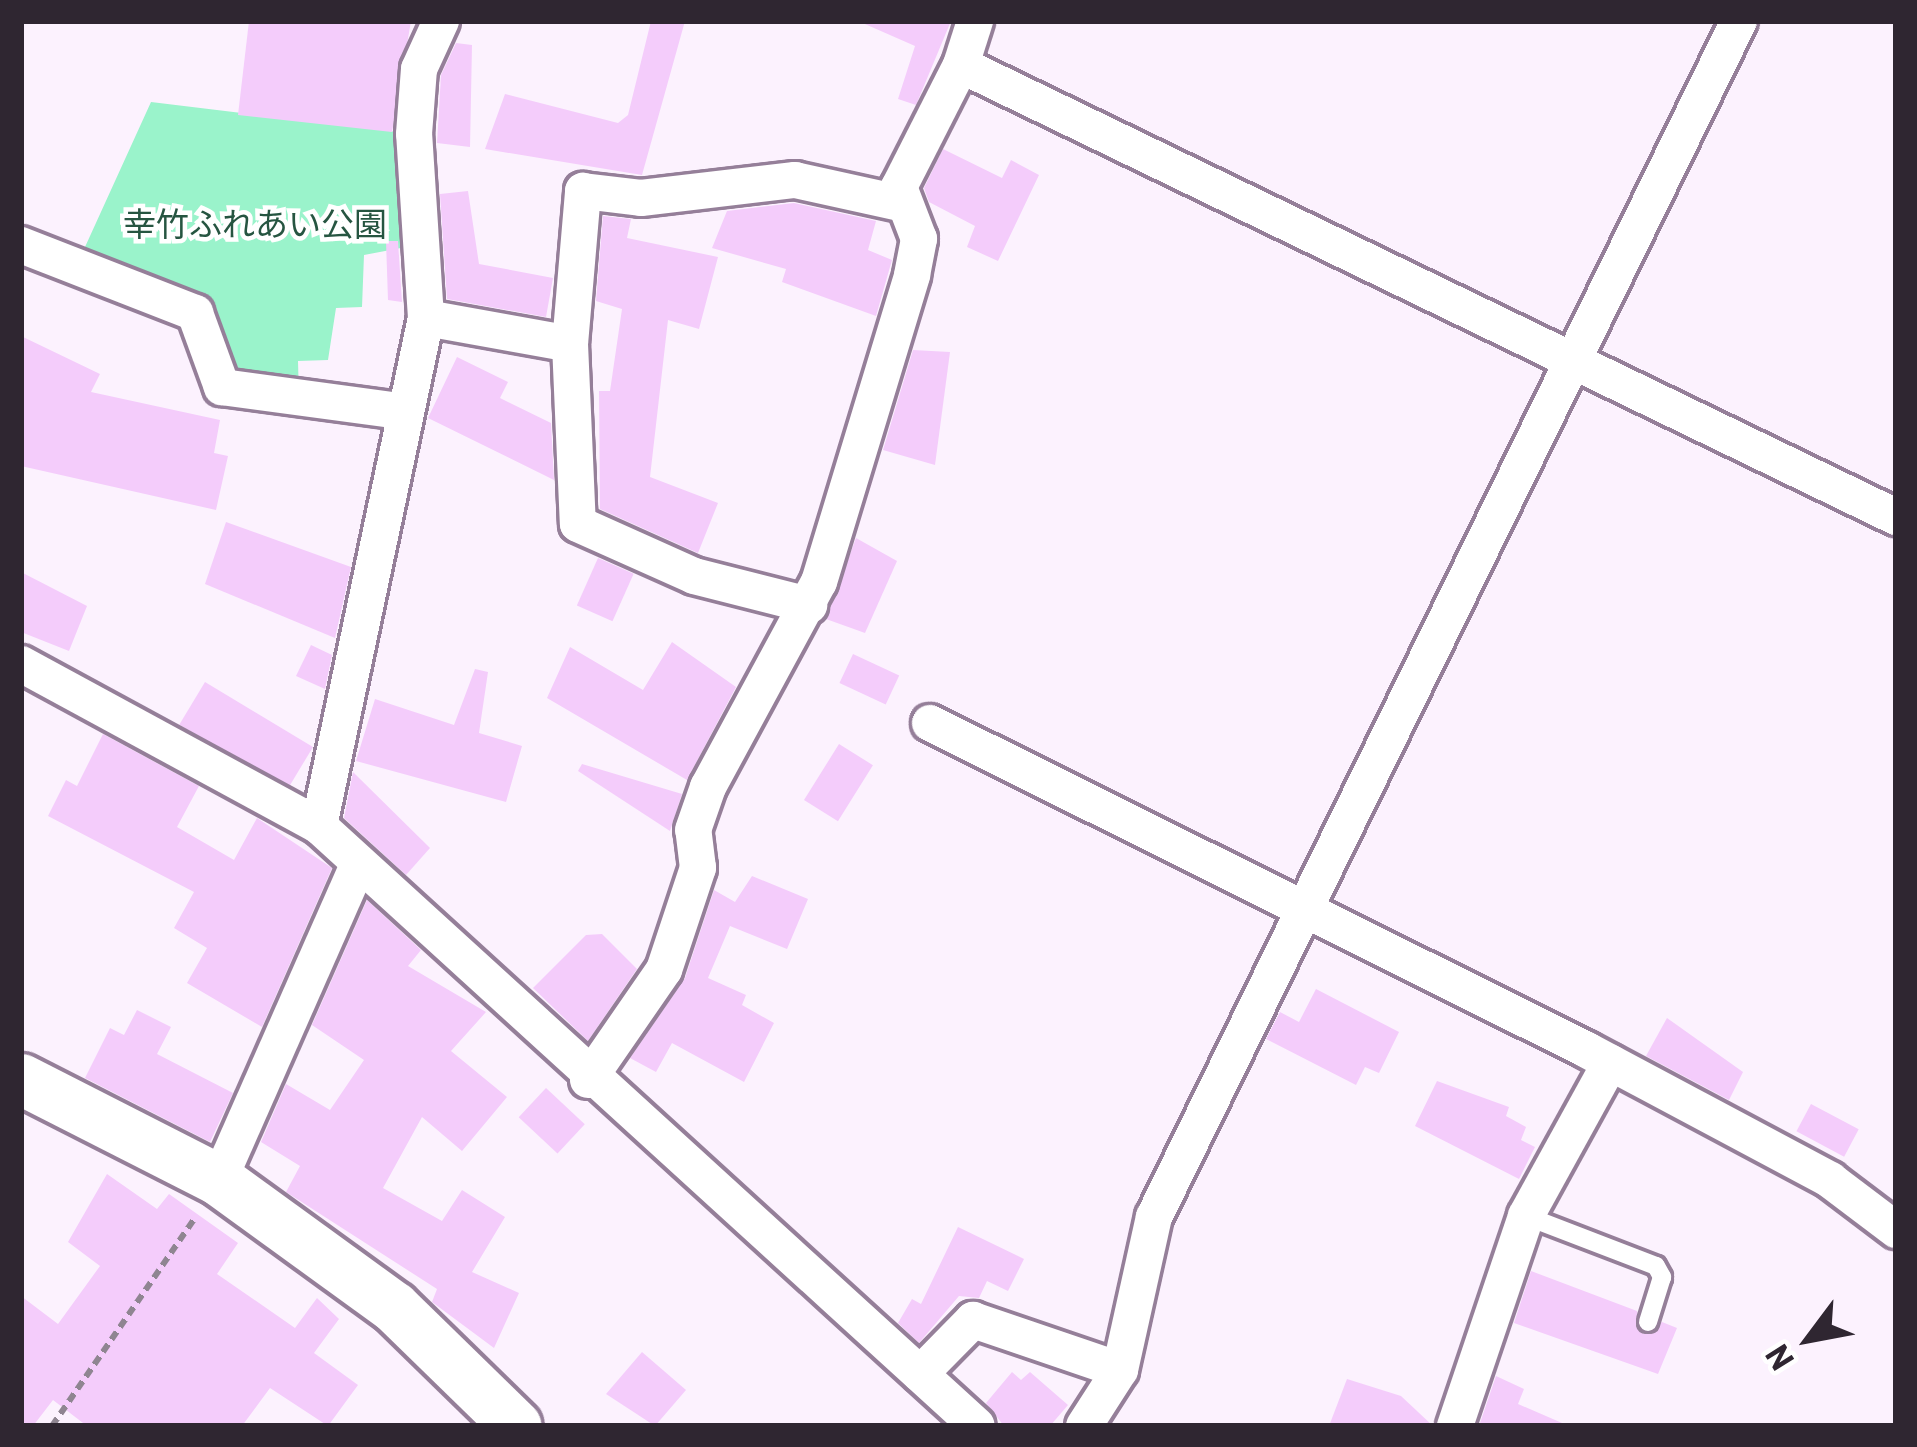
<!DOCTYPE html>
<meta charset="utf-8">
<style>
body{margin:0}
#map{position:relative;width:1917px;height:1447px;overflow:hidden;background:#fcf2fe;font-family:Barlow,"Noto Sans JP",sans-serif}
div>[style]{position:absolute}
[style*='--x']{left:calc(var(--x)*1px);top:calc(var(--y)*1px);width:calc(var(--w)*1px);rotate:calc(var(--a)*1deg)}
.green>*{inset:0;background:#9af3cb}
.building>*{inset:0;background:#f4ccfb;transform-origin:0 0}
.path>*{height:6px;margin-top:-3px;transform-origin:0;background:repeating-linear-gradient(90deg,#8f8591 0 9px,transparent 0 15px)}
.roads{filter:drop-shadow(3px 0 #957f99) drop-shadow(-3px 0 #957f99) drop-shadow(0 3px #957f99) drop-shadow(0 -3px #957f99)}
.lane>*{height:18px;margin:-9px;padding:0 9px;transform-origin:9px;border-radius:9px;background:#fff}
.street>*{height:36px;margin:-18px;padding:0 18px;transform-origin:18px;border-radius:18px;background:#fff}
.secondary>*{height:51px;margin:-25.5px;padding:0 25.5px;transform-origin:25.5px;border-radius:25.5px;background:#fff}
span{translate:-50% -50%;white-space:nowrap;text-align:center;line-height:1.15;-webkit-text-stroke:9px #fff;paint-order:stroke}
.park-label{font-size:33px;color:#265541}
.frame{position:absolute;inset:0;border:24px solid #2f2631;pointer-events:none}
.north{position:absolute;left:1749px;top:1279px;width:120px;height:120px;-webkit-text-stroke:9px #fff;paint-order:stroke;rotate:238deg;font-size:33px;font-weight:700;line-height:48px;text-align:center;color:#2f2631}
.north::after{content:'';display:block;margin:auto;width:42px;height:54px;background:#2f2631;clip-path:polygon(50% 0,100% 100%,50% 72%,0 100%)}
</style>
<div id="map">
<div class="green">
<i style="clip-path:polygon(151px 102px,414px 134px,422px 244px,364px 255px,362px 307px,336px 308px,328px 360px,298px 361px,299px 398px,212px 378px,195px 313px,75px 269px)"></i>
</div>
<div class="building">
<i style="clip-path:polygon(249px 21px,411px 21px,392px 132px,238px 115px)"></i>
<i style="clip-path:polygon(651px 21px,685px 21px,642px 175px,485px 149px,505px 94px,618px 123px,628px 115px)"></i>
<i style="clip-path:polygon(858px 21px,951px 21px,916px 105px,898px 99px,915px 46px)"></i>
<i style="clip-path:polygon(456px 43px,472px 45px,470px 147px,437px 143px,441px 75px)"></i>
<i style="clip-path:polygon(943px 149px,1002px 178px,1011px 160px,1039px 175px,998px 261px,967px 247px,975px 226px,929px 202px,924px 188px)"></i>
<i style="clip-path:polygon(468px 191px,479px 264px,553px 278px,546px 317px,447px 299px,440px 194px)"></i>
<i style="clip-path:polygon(794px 203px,876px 221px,868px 250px,892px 260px,876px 316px,782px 282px,786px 269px,712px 248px,727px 211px)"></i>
<i style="clip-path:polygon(603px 216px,631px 219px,627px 238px,718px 257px,699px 329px,668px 320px,650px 477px,718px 503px,698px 553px,600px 509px,599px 391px,610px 391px,622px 309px,596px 301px)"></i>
<i style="clip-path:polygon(386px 241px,398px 241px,402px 302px,388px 300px)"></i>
<i style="clip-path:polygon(21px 336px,100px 374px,91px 392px,220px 420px,214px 453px,228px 456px,216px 510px,21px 466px)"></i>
<i style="clip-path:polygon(913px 350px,950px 352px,935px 465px,883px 450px)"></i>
<i style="clip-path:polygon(457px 357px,508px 382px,500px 398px,551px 423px,554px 480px,428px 418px)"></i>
<i style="clip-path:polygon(226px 522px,351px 567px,335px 638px,205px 584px)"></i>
<i style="clip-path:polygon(856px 538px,897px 561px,865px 633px,826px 619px)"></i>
<i style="left:598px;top:558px;width:39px;height:52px;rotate:24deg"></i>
<i style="clip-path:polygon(21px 572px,87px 606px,69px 651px,21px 632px)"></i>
<i style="clip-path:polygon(672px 642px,736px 687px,687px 780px,547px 698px,570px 647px,643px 690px)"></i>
<i style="clip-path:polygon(311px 645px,332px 655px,325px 689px,296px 676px)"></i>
<i style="left:853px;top:654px;width:51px;height:32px;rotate:25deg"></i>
<i style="clip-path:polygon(475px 669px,488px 672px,479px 733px,522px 746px,506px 802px,356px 761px,375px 699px,454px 725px)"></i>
<i style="left:205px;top:682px;width:126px;height:50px;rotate:31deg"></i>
<i style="clip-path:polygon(103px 734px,199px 786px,177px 827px,234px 860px,257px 818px,332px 868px,262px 1027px,187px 983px,207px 948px,174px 928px,194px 892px,48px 816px,66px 780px,77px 786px)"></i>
<i style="left:839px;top:744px;width:40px;height:66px;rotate:32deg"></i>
<i style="clip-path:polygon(582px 764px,682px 794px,670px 831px,578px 771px)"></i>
<i style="clip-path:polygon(353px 772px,430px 848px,406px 875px,344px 818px)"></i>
<i style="clip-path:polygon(752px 876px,808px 899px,787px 949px,730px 926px,708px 978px,746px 995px,742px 1005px,774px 1023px,744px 1082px,672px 1043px,656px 1072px,630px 1058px,685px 978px,714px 890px,735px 902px)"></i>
<i style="clip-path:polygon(367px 900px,421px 950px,408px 966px,486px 1012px,451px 1051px,507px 1097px,462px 1151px,422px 1117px,383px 1188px,442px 1221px,462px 1190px,505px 1217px,472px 1272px,519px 1293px,494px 1348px,432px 1302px,437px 1289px,286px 1192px,300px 1166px,261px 1142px,286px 1084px,330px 1110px,364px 1060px,312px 1025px)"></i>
<i style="clip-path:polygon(602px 934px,637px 969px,588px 1041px,533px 988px,586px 935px)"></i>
<i style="clip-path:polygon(1316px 989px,1399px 1032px,1379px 1073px,1365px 1067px,1356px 1085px,1266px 1039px,1280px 1012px,1299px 1022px)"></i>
<i style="clip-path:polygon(137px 1010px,171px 1027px,157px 1054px,233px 1093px,210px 1142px,85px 1078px,110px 1028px,124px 1035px)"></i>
<i style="clip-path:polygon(1667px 1018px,1743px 1072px,1729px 1100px,1646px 1056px)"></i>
<i style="clip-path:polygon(1437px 1081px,1509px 1107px,1506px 1116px,1526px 1127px,1521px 1140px,1535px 1147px,1519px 1179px,1415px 1126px)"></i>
<i style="left:546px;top:1088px;width:53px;height:40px;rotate:43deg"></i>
<i style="left:1811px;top:1104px;width:54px;height:31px;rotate:28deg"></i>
<i style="clip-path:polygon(107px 1174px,157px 1209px,169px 1194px,238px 1243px,217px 1274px,295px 1328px,317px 1298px,339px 1319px,314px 1353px,358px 1385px,328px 1426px,270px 1388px,242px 1426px,87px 1426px,53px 1400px,33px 1426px,21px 1426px,21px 1296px,58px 1324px,100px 1266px,68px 1242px)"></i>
<i style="clip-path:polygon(958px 1227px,1024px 1259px,1008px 1291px,987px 1281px,979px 1298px,959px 1296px,919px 1343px,898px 1323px,912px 1299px,921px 1304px)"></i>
<i style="clip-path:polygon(1531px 1271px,1637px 1311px,1643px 1334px,1662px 1322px,1677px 1328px,1658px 1374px,1514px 1323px)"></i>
<i style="clip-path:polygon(642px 1352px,686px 1390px,655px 1426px,606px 1394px)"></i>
<i style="clip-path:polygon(1012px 1372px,1021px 1380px,1030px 1372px,1068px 1405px,1050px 1426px,1004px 1426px,986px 1403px)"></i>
<i style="clip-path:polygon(1496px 1376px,1524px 1389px,1518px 1404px,1569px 1426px,1479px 1426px)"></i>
<i style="clip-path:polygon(1347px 1379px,1401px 1396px,1433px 1426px,1329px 1426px)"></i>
</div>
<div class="path">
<i style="--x:52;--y:1426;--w:252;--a:-55.5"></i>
</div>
<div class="roads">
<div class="lane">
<i style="--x:1526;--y:1216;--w:139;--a:21"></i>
<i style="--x:1656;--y:1266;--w:13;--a:61"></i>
<i style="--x:1662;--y:1277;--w:47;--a:107.3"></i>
</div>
<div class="street">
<i style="--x:975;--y:21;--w:46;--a:107.7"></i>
<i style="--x:961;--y:65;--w:1039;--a:25.8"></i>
<i style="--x:21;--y:245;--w:187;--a:21.3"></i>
<i style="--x:195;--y:313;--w:79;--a:70"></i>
<i style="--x:222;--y:387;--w:180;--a:7.7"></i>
<i style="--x:426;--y:318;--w:146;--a:10.2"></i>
<i style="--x:570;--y:344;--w:180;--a:87.5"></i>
<i style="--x:578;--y:524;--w:127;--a:24.1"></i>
<i style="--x:694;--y:576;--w:119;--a:14.2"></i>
<i style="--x:570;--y:344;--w:154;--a:-85.1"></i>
<i style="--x:583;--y:191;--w:58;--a:6.9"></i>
<i style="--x:641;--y:198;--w:155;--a:-6.7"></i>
<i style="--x:795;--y:180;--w:107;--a:12.4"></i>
<i style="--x:21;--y:664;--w:339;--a:28.5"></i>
<i style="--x:319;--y:826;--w:890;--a:42.36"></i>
<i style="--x:930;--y:723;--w:734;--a:26.46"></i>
<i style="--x:1587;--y:1050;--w:276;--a:28.1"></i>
<i style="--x:1830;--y:1180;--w:83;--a:37.1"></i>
<i style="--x:319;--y:826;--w:519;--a:-78.11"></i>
<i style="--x:426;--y:318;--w:184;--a:-93.7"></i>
<i style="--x:414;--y:134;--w:65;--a:-85.6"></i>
<i style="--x:419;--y:69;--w:53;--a:-65.4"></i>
<i style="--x:588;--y:1080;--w:134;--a:-55.4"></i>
<i style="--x:664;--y:970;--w:108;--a:-71.6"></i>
<i style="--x:698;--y:868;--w:38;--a:-97"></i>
<i style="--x:693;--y:830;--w:46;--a:-70.8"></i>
<i style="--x:708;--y:787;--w:233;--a:-61.6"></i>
<i style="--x:819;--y:582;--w:321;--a:-73.1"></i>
<i style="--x:912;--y:275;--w:37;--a:-79"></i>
<i style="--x:919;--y:239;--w:56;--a:-111"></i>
<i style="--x:899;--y:187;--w:137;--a:-63.1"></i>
<i style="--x:219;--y:1180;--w:340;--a:-66.2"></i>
<i style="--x:920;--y:1374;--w:76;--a:-45.5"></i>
<i style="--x:973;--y:1320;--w:155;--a:18.8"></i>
<i style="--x:1084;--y:1426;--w:67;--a:-57.3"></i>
<i style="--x:1120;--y:1370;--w:157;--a:-77.5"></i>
<i style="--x:1154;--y:1217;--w:1331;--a:-63.94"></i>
<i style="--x:1455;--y:1426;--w:222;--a:-71.3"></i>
<i style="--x:1526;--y:1216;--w:175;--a:-61.2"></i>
</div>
<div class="secondary">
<i style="--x:21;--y:1079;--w:222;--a:27"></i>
<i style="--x:219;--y:1180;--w:216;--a:36"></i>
<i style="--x:394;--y:1307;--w:170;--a:44.3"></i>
</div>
</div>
<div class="park-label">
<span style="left:255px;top:224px">幸竹ふれあい公園</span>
</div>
<div class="frame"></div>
<div class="north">N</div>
</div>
